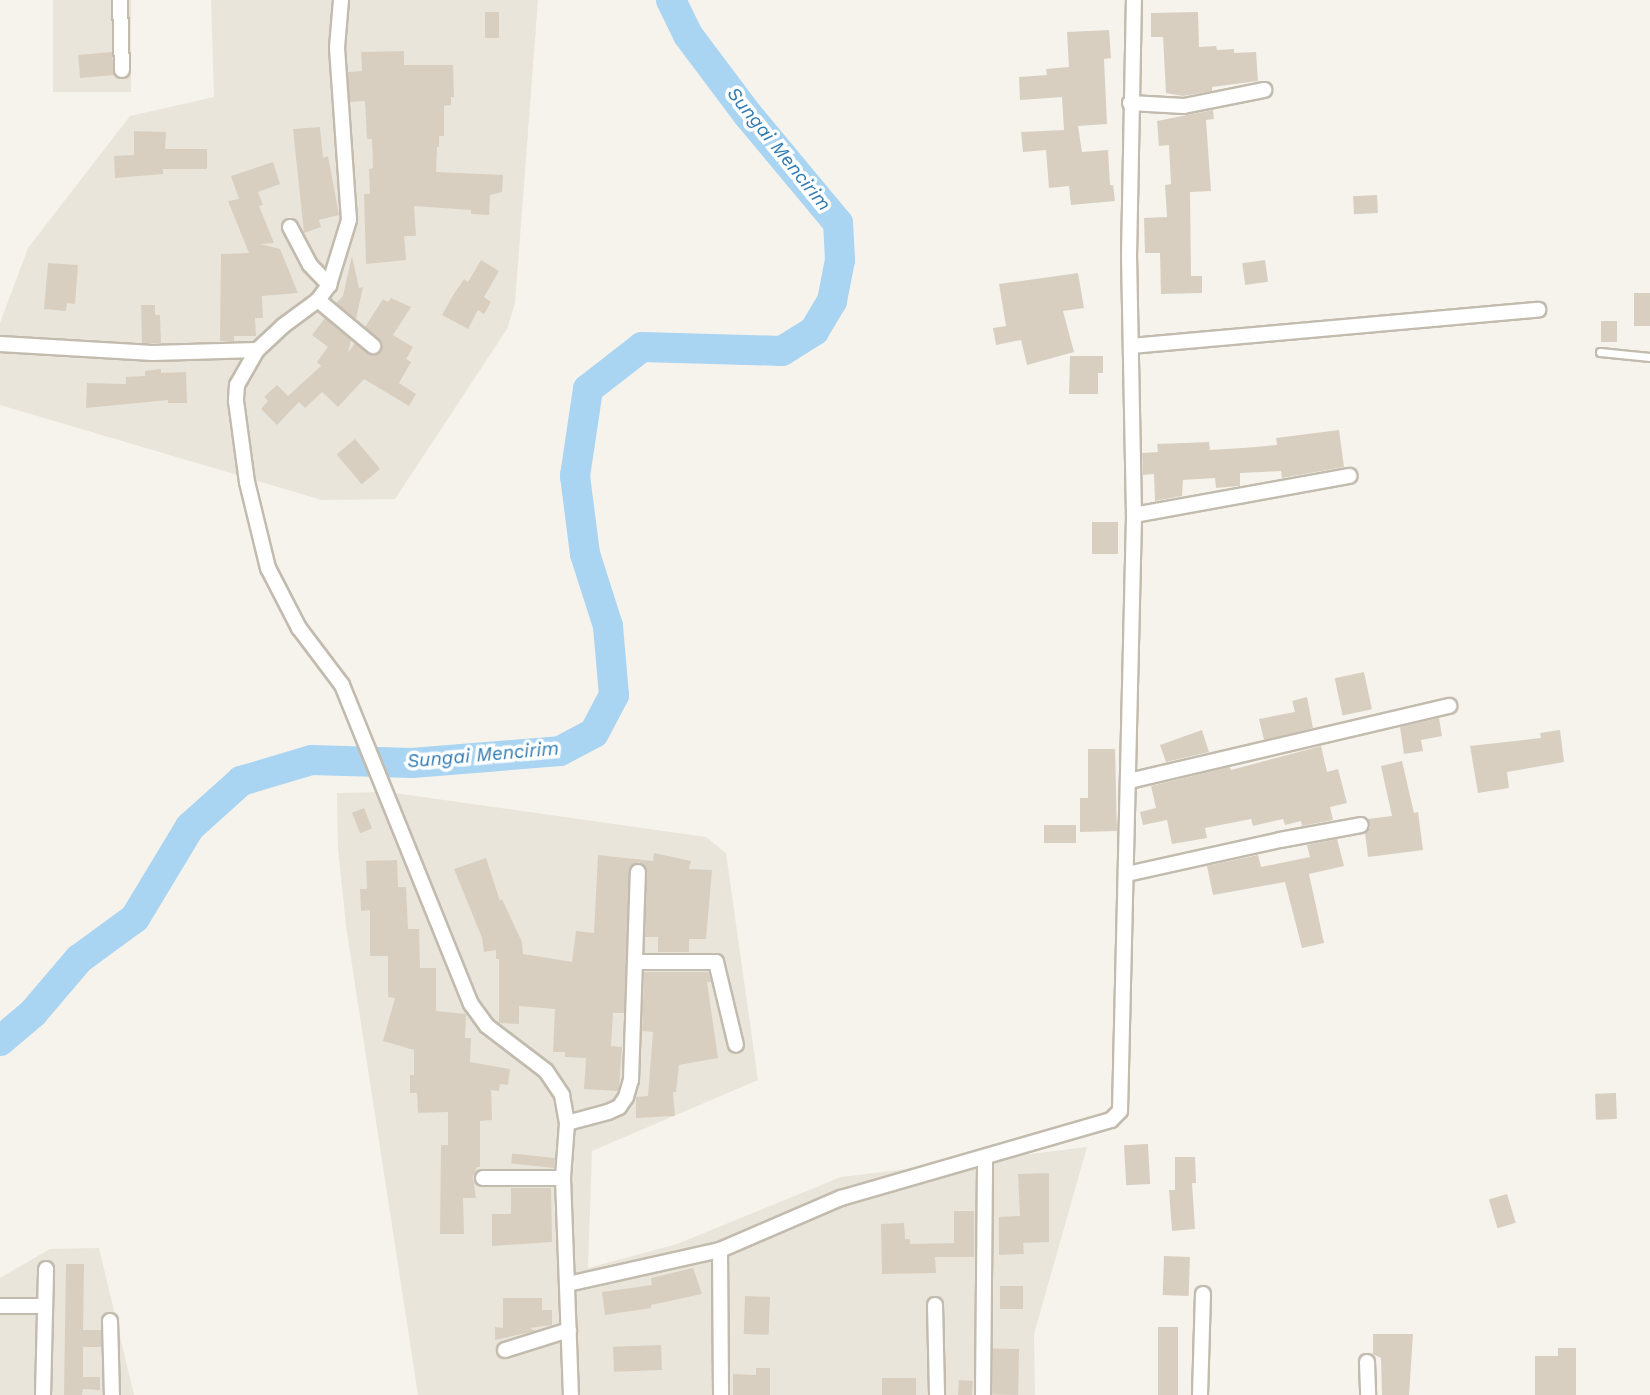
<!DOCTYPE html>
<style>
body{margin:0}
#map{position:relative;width:1650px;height:1395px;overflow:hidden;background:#f6f3ec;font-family:"Work Sans",sans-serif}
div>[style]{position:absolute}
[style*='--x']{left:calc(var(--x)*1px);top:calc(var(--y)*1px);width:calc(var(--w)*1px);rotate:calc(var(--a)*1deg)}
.residential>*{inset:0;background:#eae5da;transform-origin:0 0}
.river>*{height:30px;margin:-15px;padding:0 15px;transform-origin:15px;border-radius:15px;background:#a9d4f2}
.building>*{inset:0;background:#d8cfc1;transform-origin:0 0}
.roads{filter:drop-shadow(2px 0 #c2bbae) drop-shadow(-2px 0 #c2bbae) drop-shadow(0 2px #c2bbae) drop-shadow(0 -2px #c2bbae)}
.service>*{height:7px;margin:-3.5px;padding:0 3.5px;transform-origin:3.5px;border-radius:3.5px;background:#fff}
.minor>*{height:14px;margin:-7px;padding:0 7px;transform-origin:7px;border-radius:7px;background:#fff}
span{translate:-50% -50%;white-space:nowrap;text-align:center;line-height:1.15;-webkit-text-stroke:7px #fff;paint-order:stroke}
.water-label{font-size:19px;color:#2e7ab2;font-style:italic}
</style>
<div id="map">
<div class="residential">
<i style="left:53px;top:0;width:78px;height:92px"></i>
<i style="clip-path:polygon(211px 0,538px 0,515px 303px,507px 329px,395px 499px,322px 500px,0 405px,0 323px,28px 248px,130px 116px,214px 97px)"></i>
<i style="clip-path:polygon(387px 792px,706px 837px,726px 853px,758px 1080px,592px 1151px,588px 1268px,677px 1244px,841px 1177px,1087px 1147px,1034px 1334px,1035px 1395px,418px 1395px,346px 926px,338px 849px,337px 793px)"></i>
<i style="clip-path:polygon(99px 1248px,134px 1395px,0 1395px,0 1278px,50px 1249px)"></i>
</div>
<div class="river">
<i style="--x:0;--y:1041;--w:43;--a:-40.3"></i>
<i style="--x:33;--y:1013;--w:71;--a:-49.6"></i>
<i style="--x:79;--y:959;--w:69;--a:-36.2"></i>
<i style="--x:135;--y:918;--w:106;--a:-58.9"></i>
<i style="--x:190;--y:827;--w:69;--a:-42"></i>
<i style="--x:241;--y:781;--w:74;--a:-16.5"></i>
<i style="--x:312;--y:760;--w:100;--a:1.7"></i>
<i style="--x:412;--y:763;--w:148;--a:-4.6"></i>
<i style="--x:560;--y:751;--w:38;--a:-28"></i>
<i style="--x:594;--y:733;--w:43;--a:-62.2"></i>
<i style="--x:614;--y:695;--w:69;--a:-95"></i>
<i style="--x:608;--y:626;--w:76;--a:-107.7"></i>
<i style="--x:585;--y:554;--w:79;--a:-97.3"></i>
<i style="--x:575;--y:476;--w:88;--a:-81.5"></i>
<i style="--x:588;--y:389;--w:68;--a:-37.9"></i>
<i style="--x:642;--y:347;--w:140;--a:1.6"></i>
<i style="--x:782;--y:351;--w:38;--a:-32"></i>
<i style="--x:814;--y:331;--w:35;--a:-59"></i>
<i style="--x:832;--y:301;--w:42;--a:-79"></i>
<i style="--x:840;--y:260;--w:37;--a:-93"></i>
<i style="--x:838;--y:223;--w:141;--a:-129.8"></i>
<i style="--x:748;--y:115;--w:100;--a:-126.9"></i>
<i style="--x:688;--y:35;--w:39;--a:-116"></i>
</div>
<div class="building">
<i style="left:485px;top:12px;width:14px;height:26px"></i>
<i style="clip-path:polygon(1198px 12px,1199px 47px,1216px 46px,1217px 50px,1234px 49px,1234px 53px,1256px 52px,1258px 81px,1212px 87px,1212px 91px,1183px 96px,1166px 93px,1163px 37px,1151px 37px,1151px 13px)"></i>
<i style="clip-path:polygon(1109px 30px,1111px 58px,1104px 59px,1107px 124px,1078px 126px,1082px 152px,1108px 150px,1110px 185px,1113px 185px,1115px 201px,1071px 205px,1069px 186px,1049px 188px,1046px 150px,1023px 152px,1021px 132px,1064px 130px,1062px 97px,1020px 100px,1019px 77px,1047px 75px,1046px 69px,1069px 67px,1067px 32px)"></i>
<i style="clip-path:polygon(404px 51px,404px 65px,453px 65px,454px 97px,451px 97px,451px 105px,444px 106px,444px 136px,439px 136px,439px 147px,437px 147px,436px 172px,503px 175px,502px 192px,490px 195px,489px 215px,471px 214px,471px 210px,414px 206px,416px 236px,404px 236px,406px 260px,366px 264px,364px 194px,370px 194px,369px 169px,373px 168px,372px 139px,367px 139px,365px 101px,350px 102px,348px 72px,362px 71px,361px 52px)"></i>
<i style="left:112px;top:52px;width:23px;height:34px;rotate:85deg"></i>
<i style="clip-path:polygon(1213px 110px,1214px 119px,1206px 120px,1211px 191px,1190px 192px,1191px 276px,1202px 276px,1202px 293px,1161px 294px,1160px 253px,1145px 253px,1144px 218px,1167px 217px,1165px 185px,1171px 184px,1169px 145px,1159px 146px,1157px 121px)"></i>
<i style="clip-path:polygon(320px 127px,323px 158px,328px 156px,339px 215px,319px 220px,321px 227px,304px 233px,293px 129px)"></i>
<i style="clip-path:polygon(134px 131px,166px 132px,165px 149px,207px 149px,207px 169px,163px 169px,163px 174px,115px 178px,114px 156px,134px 155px)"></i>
<i style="clip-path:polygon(273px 162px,280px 184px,258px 192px,263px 205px,259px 206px,274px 243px,260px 244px,280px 249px,298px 293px,262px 296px,263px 318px,255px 318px,256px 336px,234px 336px,234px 341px,220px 341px,221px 254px,249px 253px,228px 201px,239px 199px,231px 176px)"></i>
<i style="left:1377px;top:195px;width:18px;height:24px;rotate:87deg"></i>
<i style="clip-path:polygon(352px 256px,359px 288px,363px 287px,356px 319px,336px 303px,343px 296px)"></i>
<i style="clip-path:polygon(481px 260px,499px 271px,484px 297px,491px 302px,484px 314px,478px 310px,468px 329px,442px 315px,452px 297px,464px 279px,468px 282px)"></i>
<i style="left:1265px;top:260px;width:22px;height:23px;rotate:82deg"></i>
<i style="clip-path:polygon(48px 263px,78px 265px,75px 304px,67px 303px,66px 311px,44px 309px)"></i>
<i style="clip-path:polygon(1078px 273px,1084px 308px,1063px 311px,1074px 352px,1027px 365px,1021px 340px,996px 345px,993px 328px,1006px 326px,999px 284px)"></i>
<i style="left:1634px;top:293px;width:16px;height:33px"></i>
<i style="clip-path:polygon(391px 298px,411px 307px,393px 335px,413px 347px,406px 359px,411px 362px,399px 383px,416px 394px,409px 406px,364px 379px,338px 407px,322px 392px,305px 408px,299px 402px,277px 425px,261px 409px,268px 401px,264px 397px,277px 385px,288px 396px,321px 366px,317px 362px,328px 347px,312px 335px,325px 318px,351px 340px,348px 353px,355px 343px,371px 355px,380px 353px,382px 342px,365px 327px,383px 299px,388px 302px)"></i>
<i style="clip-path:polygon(141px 305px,155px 305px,155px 315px,160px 315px,161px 343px,142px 343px)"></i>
<i style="left:1601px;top:321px;width:16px;height:21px"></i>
<i style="clip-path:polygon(1070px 356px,1103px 356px,1103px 373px,1098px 373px,1098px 394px,1069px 394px)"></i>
<i style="clip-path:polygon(161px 369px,161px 373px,186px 372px,187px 403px,168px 403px,168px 400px,86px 408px,87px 383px,126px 384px,126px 377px,145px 376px,145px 371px)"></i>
<i style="clip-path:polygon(1339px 430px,1344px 467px,1282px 478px,1281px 471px,1240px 473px,1240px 486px,1238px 486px,1216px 488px,1215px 478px,1183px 480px,1182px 496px,1155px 501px,1154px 474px,1143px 475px,1142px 453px,1158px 452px,1157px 444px,1209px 442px,1210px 450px,1243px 448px,1277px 445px,1276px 438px)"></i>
<i style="left:355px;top:439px;width:39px;height:24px;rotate:50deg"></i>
<i style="left:1092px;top:522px;width:26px;height:32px"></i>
<i style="left:1364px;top:672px;width:38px;height:30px;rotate:78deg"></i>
<i style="clip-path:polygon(1307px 697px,1313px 728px,1264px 740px,1259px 719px,1295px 712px,1292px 701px)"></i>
<i style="clip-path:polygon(1439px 718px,1442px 736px,1421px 740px,1423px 751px,1404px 754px,1400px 727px)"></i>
<i style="clip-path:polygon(1202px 730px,1209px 752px,1166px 762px,1160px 745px)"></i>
<i style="clip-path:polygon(1560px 730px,1564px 762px,1507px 772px,1509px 788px,1478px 793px,1470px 746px,1541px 738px,1540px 733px)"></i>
<i style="clip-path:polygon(1321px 746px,1327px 772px,1338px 769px,1347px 803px,1330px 807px,1333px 820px,1302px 826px,1301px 821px,1285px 825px,1283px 819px,1253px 826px,1251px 819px,1205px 828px,1207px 838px,1172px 844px,1167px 820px,1143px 825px,1140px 812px,1156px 808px,1151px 786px,1230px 767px,1231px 770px)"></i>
<i style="clip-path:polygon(1088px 749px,1115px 749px,1117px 831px,1080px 832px,1080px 798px,1088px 798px)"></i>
<i style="clip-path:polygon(1402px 761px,1414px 813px,1418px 812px,1423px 850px,1368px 857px,1365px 833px,1370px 828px,1368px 819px,1392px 816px,1381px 766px)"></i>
<i style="left:364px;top:808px;width:22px;height:13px;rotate:68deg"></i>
<i style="left:1044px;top:825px;width:32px;height:18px"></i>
<i style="clip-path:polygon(1337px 839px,1344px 866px,1309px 874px,1324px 943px,1302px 948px,1285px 882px,1213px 895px,1207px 866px,1258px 855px,1261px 867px,1310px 857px,1307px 845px)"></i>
<i style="clip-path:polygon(654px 853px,691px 861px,689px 869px,712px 870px,706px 939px,689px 939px,689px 952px,658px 952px,658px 937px,645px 937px,647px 868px,639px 862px,630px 866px,624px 1013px,613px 1013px,611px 1046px,622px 1047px,619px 1088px,618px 1091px,584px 1089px,586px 1058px,565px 1057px,565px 1052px,553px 1052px,555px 1009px,519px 1006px,519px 1024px,499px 1023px,499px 959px,496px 959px,496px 950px,484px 952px,482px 938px,454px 869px,486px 858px,500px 901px,502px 899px,522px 942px,523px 954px,572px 962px,576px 931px,594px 933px,598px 855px,653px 861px)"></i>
<i style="clip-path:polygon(397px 860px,398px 887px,406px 887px,408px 929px,419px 929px,420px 968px,436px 968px,436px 1011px,466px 1014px,465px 1038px,471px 1038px,470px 1062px,510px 1069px,508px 1085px,500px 1084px,499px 1091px,491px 1090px,492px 1120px,480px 1121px,480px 1167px,477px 1167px,473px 1177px,476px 1198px,463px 1198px,464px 1234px,440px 1234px,441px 1145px,448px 1145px,448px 1112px,418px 1113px,417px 1093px,410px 1093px,410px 1075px,414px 1075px,414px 1050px,383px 1041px,395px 998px,388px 997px,388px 956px,370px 956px,370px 910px,361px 911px,360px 889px,367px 889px,366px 861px)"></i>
<i style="clip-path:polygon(644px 972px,708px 972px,711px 982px,707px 982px,718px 1058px,679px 1065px,676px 1092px,673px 1092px,675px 1116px,636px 1118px,636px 1097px,648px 1096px,653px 1032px,642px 1031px)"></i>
<i style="left:1616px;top:1093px;width:26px;height:21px;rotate:88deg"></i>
<i style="left:1148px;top:1144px;width:40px;height:24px;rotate:87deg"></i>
<i style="clip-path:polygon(1175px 1157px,1195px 1157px,1196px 1183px,1192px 1183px,1195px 1229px,1172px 1231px,1169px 1190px,1175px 1190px)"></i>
<i style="left:555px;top:1158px;width:10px;height:43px;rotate:96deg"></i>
<i style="clip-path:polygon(1049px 1173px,1049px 1242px,1023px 1243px,1024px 1254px,999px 1255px,999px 1217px,1020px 1216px,1018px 1174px)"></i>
<i style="clip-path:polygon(511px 1188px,551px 1188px,552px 1242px,492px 1246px,492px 1214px,511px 1214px)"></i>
<i style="left:1507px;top:1194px;width:30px;height:19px;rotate:73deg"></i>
<i style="clip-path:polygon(954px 1211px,974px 1211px,974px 1257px,935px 1257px,936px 1273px,882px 1274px,881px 1224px,904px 1223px,905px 1239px,910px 1239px,910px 1244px,954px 1243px)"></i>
<i style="left:1164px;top:1256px;width:26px;height:39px;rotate:2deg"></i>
<i style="clip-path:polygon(66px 1264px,84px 1264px,83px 1330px,101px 1330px,101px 1347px,83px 1347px,83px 1377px,100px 1377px,100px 1390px,83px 1389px,82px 1395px,64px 1395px)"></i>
<i style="clip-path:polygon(693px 1268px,702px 1294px,651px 1305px,651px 1308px,605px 1315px,602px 1292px,652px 1285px,651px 1278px)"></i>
<i style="left:1000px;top:1286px;width:23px;height:23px"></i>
<i style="left:745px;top:1296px;width:25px;height:38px;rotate:2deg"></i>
<i style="clip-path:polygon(503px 1298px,542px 1298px,542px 1310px,552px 1310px,552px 1325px,530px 1328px,535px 1331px,495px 1340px,495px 1327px,503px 1328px)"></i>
<i style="left:1158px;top:1327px;width:20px;height:68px"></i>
<i style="clip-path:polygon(1373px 1334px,1413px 1334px,1409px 1395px,1382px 1395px,1381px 1358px,1373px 1354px)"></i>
<i style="left:661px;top:1345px;width:25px;height:48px;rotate:88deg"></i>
<i style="clip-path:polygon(1558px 1348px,1576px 1348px,1576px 1395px,1535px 1395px,1535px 1356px,1558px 1356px)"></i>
<i style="left:1019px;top:1349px;width:46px;height:26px;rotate:91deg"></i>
<i style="clip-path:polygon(756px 1368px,770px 1368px,770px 1395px,733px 1395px,733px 1374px,756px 1375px)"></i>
<i style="left:882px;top:1378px;width:34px;height:17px"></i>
<i style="left:959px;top:1380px;width:14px;height:15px;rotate:4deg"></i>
</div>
<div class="roads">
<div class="service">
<i style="--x:1600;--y:352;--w:50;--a:5.7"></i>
</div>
<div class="minor">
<i style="--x:120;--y:0;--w:70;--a:88.4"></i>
<i style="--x:341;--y:0;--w:48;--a:94.8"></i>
<i style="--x:337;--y:48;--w:172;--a:86"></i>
<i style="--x:349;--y:220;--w:68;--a:107.1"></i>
<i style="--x:329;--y:285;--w:19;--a:126"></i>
<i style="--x:318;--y:300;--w:44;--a:143.4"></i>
<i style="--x:283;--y:326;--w:35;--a:137"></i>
<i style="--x:257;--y:350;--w:40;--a:119.7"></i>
<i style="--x:237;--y:385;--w:16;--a:94"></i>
<i style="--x:236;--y:401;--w:82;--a:82.3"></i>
<i style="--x:247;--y:482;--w:89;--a:76.3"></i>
<i style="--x:268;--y:568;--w:68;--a:62.7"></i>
<i style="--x:299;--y:628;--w:71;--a:53"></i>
<i style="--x:342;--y:685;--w:344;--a:68"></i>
<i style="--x:471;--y:1004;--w:27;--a:54"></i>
<i style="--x:487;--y:1026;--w:74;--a:37.3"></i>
<i style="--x:546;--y:1071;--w:29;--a:56"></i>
<i style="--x:562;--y:1095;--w:28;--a:80"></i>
<i style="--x:567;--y:1123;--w:55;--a:94.2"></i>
<i style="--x:563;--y:1178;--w:217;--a:87.9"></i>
<i style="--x:1130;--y:103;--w:54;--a:3.2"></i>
<i style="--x:1184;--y:106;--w:82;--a:-11.3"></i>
<i style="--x:290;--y:227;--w:43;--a:62.2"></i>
<i style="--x:310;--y:265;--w:28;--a:46"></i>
<i style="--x:318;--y:300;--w:72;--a:39.9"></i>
<i style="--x:0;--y:344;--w:153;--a:3.4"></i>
<i style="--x:153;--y:353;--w:104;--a:-1.7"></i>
<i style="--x:1131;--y:346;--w:409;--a:-5.1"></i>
<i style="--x:1134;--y:515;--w:219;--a:-10.3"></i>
<i style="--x:1129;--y:781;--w:329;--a:-13.2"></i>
<i style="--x:1127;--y:874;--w:157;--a:-12.5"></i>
<i style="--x:1280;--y:840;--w:82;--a:-10.5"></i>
<i style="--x:636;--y:962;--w:80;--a:0"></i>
<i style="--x:716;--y:962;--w:85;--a:76.5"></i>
<i style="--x:567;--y:1123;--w:42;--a:-15"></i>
<i style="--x:608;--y:1112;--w:12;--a:-24"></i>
<i style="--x:619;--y:1107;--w:12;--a:-55"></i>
<i style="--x:626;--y:1097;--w:18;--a:-74"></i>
<i style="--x:631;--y:1080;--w:208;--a:-88.1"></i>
<i style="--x:483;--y:1178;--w:80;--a:0"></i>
<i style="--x:720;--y:1250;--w:145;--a:89.6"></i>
<i style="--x:568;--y:1284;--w:156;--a:-12.6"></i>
<i style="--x:720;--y:1250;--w:132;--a:-23.3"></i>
<i style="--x:841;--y:1198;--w:281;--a:-16.1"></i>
<i style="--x:1111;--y:1120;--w:13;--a:-45"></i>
<i style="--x:1120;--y:1111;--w:596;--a:-88.65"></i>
<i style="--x:1134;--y:515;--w:258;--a:-91.1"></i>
<i style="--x:1129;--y:257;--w:257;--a:-88.9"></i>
<i style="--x:935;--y:1305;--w:90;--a:88.7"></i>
<i style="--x:0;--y:1306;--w:44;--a:0"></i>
<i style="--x:110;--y:1321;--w:74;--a:88.5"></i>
<i style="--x:505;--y:1350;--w:67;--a:-17.4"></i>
<i style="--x:1367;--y:1362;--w:33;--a:88"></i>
<i style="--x:43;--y:1395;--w:126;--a:-88.6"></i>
<i style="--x:983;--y:1395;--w:238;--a:-89.5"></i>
<i style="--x:1200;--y:1395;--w:101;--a:-88.3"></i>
</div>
</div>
<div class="water-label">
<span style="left:779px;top:149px;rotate:51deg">Sungai Mencirim</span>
<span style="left:483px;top:755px;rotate:-5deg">Sungai Mencirim</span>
</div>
</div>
